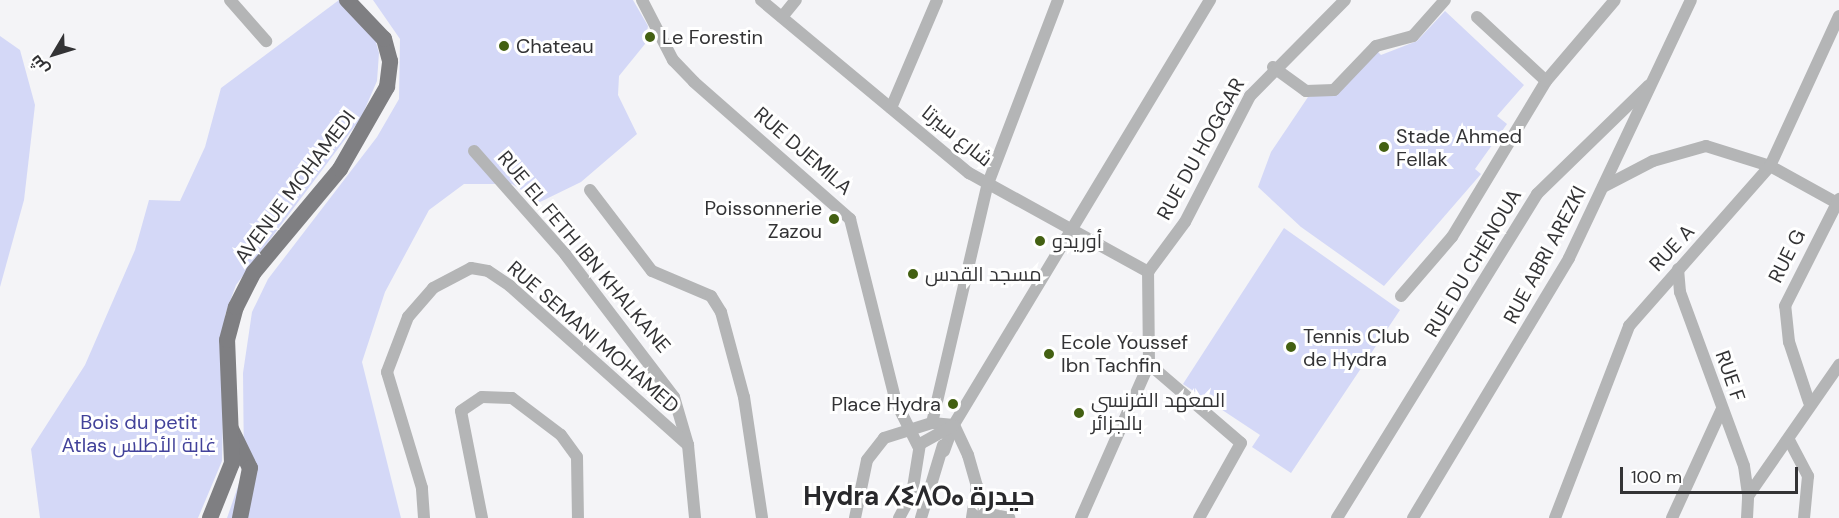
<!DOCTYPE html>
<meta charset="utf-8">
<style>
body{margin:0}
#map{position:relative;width:1839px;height:518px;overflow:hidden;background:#f4f4f7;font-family:"DM Sans",Cairo,"Noto Sans Tifinagh",sans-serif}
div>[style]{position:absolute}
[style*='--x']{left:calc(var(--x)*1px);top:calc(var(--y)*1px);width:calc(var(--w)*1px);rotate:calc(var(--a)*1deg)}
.green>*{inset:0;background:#d4d8f7}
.minor>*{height:12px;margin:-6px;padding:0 6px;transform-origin:6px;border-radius:6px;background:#b4b5b6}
.major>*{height:16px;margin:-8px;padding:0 8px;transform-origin:8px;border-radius:8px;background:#7f7f82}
.dots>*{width:16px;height:16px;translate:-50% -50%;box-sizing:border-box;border:3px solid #fff;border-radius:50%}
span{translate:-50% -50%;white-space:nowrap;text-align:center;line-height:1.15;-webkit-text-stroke:6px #fff;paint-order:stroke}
.poi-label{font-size:20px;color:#333335}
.left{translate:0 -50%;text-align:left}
.right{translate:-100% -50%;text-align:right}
.street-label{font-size:20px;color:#333335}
.park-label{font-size:20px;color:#42429a}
.district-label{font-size:26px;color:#29292c;font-weight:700}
.north{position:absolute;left:24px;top:24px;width:60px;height:60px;-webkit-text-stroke:4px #fff;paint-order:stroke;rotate:232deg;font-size:16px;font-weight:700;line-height:24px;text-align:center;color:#333335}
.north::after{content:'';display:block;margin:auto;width:21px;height:27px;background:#333335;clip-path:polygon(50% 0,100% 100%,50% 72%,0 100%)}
.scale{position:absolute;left:1620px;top:467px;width:178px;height:27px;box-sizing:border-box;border:3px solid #333335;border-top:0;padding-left:8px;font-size:18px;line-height:21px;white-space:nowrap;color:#333335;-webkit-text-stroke:4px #fff;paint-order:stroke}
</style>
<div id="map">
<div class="green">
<i style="clip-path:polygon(339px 0,373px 32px,379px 53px,377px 81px,361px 118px,236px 285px,225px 315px,222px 461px,198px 518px,40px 518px,31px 449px,85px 365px,135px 250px,149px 200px,180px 201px,205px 147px,221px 88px)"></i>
<i style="clip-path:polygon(373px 0,633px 0,648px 26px,645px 44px,619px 76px,618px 95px,637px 134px,581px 182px,540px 202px,512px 184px,464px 184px,429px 210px,385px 292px,362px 362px,401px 518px,227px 518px,244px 469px,243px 373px,252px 312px,268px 279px,377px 137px,399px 99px,400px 39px)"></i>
<i style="clip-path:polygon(1445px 11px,1524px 85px,1497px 116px,1507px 124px,1475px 169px,1481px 174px,1384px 286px,1301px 227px,1258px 187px,1271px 152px,1308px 97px,1340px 91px,1377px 51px,1381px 55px,1417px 41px)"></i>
<i style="clip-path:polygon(0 36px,20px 50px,35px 105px,24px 200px,0 287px)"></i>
<i style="clip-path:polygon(1284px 228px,1400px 310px,1291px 473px,1252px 447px,1260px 435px,1183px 384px)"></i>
</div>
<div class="minor">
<i style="--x:230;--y:0;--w:55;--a:48.7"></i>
<i style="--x:642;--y:0;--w:68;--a:62.7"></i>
<i style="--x:673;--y:60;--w:30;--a:46"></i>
<i style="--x:694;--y:82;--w:208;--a:41.3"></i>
<i style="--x:850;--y:219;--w:189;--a:75.9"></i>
<i style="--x:896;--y:402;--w:51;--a:63.4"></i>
<i style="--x:761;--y:0;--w:271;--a:39.8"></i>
<i style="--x:969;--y:173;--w:205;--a:28.9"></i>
<i style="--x:782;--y:17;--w:22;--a:-51"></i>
<i style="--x:1477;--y:17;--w:94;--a:42.8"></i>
<i style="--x:1273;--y:67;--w:41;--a:36"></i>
<i style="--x:1306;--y:91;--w:28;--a:-2"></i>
<i style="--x:1334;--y:90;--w:61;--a:-46.3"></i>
<i style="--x:1376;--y:46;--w:38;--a:-15"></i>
<i style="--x:1413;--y:36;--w:48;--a:-48.4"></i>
<i style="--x:891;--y:108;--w:117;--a:-66.9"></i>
<i style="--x:474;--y:151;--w:137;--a:48.5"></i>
<i style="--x:565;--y:254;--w:180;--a:52.7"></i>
<i style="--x:674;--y:397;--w:50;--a:73.7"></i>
<i style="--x:688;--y:445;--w:73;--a:84.5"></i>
<i style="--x:1603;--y:187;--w:56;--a:-27.5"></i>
<i style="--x:1653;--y:161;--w:55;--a:-15.8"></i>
<i style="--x:1706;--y:146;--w:67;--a:17.4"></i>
<i style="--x:1770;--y:166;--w:77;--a:28.9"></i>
<i style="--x:590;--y:190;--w:102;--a:52.6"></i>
<i style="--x:652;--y:271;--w:64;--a:23"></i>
<i style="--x:711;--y:296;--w:19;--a:58"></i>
<i style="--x:721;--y:312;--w:88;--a:74.9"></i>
<i style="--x:744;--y:397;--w:122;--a:81.5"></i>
<i style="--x:1678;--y:269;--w:23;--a:85"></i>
<i style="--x:1680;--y:292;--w:185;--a:69.8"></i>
<i style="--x:1744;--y:466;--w:30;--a:82"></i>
<i style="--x:1148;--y:272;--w:62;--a:-53.5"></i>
<i style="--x:1185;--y:222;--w:142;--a:-62.7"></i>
<i style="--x:1250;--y:96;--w:135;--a:-45.3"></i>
<i style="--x:1401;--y:296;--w:78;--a:-49.2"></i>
<i style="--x:1452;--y:237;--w:182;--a:-58.9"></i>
<i style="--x:1546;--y:81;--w:106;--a:-49.6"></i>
<i style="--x:1149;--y:364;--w:121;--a:40.7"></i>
<i style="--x:1241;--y:443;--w:86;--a:119.2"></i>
<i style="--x:1809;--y:402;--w:63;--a:-108.4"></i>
<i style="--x:1789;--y:342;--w:36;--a:-96"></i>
<i style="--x:1785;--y:306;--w:120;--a:-63.2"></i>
<i style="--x:932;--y:423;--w:243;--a:-76.9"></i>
<i style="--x:987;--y:186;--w:199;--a:-69.1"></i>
<i style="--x:1789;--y:440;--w:41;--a:62.2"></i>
<i style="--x:1808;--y:476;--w:42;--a:95.4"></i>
<i style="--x:944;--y:451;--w:27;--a:-70"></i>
<i style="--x:953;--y:426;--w:498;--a:-58.9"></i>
<i style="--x:974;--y:511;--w:36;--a:11"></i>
<i style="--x:424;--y:518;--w:30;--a:-94"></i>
<i style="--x:422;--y:488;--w:121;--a:-106.8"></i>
<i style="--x:387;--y:372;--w:59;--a:-69.1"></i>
<i style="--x:408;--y:317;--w:38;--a:-49"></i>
<i style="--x:433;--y:288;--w:43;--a:-27.8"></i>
<i style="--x:471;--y:268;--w:17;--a:10"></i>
<i style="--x:488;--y:271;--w:27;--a:34"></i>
<i style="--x:510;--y:286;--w:239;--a:41.8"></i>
<i style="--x:482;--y:518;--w:109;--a:-101.1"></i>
<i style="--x:461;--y:411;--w:25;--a:-34"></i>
<i style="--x:482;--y:397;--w:30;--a:2"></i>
<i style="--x:512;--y:398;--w:61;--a:37.1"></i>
<i style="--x:561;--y:435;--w:27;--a:54"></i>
<i style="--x:577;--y:457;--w:61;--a:89.1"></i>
<i style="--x:855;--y:518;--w:59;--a:-78.3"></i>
<i style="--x:867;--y:460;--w:28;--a:-52"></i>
<i style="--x:884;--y:438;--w:50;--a:-17.4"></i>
<i style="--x:932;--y:423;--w:22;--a:5"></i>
<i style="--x:954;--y:425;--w:33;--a:65"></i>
<i style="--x:968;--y:455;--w:32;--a:74"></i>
<i style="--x:977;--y:486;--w:32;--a:99"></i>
<i style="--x:899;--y:518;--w:27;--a:-62"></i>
<i style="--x:912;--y:494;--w:51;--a:-80.9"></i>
<i style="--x:920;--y:444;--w:38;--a:-29"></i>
<i style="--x:921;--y:518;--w:76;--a:-73.2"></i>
<i style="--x:1081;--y:518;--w:168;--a:-66.2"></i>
<i style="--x:1149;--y:364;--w:92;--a:-90.6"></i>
<i style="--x:1337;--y:518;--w:381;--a:-58.3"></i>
<i style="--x:1537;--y:194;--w:156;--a:-44.2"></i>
<i style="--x:1413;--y:518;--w:303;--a:-59"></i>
<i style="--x:1569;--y:258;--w:285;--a:-64.7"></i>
<i style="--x:1555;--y:518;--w:206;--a:-68.9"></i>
<i style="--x:1629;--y:326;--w:213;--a:-48.6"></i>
<i style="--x:1770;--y:166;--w:165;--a:-65.3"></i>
<i style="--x:1672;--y:518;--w:118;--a:-65.4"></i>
<i style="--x:1747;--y:518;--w:22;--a:-87"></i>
<i style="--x:1748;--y:496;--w:160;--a:-55.2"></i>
</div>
<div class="major">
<i style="--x:231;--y:429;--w:43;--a:64"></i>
<i style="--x:250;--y:468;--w:51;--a:101.3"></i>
<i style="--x:210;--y:518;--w:59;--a:-68.2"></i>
<i style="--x:232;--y:463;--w:123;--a:-92.3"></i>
<i style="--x:227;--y:340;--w:34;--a:-75"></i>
<i style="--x:236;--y:307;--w:39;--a:-63"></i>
<i style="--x:254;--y:272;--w:134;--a:-50.1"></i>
<i style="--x:340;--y:169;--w:95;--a:-60.2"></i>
<i style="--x:387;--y:87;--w:26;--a:-83"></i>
<i style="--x:390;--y:61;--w:23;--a:-105"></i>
<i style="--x:384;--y:39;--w:54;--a:-133.5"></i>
</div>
<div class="dots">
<i style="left:650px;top:37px;background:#436012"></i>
<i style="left:504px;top:46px;background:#436012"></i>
<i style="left:1384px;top:147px;background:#436012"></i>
<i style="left:834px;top:219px;background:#436012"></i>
<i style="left:1040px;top:241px;background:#436012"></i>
<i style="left:913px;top:274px;background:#436012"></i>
<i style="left:1291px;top:347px;background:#436012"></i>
<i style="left:1049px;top:354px;background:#436012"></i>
<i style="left:953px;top:404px;background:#436012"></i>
<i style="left:1079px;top:413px;background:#436012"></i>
</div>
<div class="poi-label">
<span class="left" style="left:662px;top:37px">Le Forestin</span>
<span class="left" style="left:516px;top:46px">Chateau</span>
<span class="left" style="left:1396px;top:148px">Stade Ahmed<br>Fellak</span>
<span class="right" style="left:822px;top:220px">Poissonnerie<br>Zazou</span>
<span class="left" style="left:1052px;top:241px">أوريدو</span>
<span class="left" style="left:925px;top:274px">مسجد القدس</span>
<span class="left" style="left:1303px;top:348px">Tennis Club<br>de Hydra</span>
<span class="left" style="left:1061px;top:354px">Ecole Youssef<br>Ibn Tachfin</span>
<span class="left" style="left:1091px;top:412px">المعهد الفرنسي<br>بالجزائر</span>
<span class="right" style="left:941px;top:404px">Place Hydra</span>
</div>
<div class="street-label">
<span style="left:957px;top:136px;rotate:39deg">شارع سيرتا</span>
<span style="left:1201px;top:149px;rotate:-61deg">RUE DU HOGGAR</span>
<span style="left:803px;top:151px;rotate:41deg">RUE DJEMILA</span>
<span style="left:295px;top:187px;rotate:-53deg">AVENUE MOHAMEDI</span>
<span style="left:1672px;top:248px;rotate:-47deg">RUE A</span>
<span style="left:584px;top:252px;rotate:50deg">RUE EL FETH IBN KHALKANE</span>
<span style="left:1545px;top:255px;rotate:-62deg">RUE ABRI AREZKI</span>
<span style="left:1787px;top:256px;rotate:-63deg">RUE G</span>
<span style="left:1473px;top:263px;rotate:-59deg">RUE DU CHENOUA</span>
<span style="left:593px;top:337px;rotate:41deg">RUE SEMANI MOHAMED</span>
<span style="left:1730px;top:376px;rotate:71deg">RUE F</span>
</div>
<div class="park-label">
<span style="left:139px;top:434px">Bois du petit<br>Atlas غابة الأطلس</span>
</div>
<div class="district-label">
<span style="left:919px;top:497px">Hydra ⵃⵉⴷⵔⴰ حيدرة</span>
</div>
<div class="north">ش</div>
<div class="scale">100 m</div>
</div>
